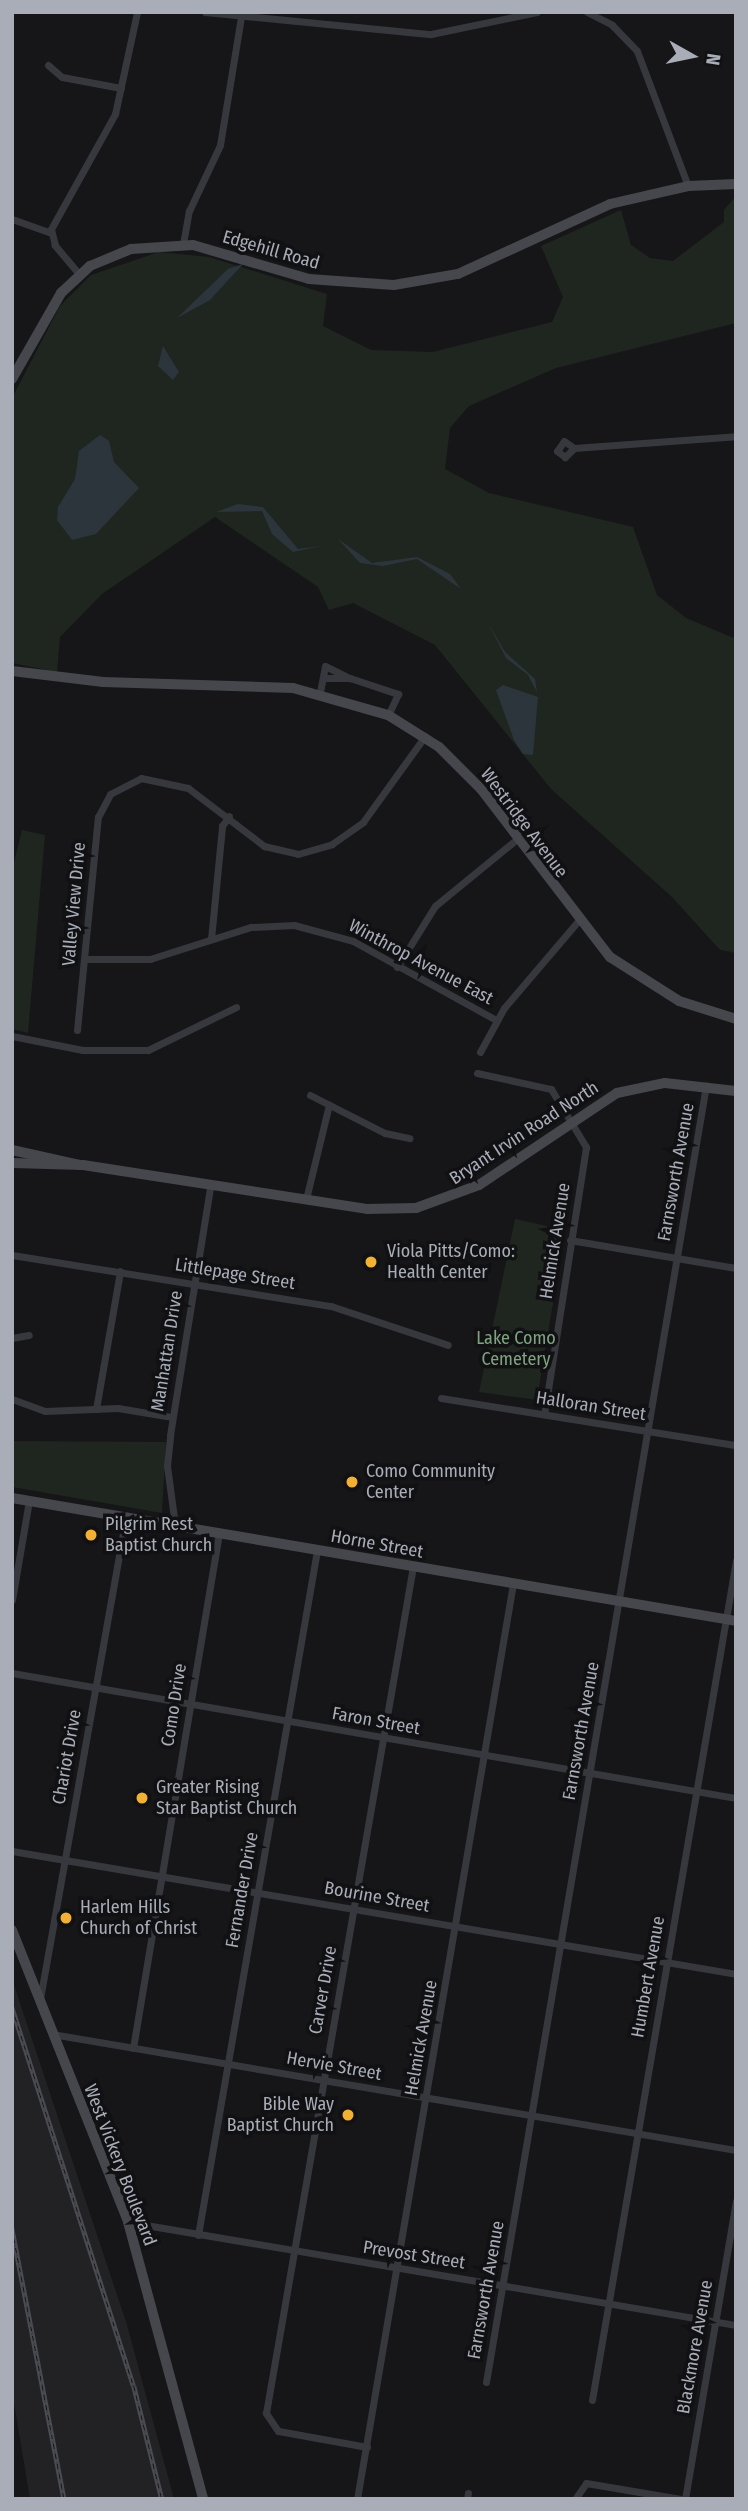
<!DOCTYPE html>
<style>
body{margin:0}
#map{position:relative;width:748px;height:2511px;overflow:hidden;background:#161618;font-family:"Fira Sans Condensed",sans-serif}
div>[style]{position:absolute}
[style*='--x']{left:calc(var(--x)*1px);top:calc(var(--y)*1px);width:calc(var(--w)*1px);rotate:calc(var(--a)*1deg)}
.built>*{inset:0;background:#222225}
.green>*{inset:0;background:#1e261f}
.water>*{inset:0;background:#2c353c}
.street>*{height:7px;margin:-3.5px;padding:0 3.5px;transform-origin:3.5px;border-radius:3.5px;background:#37383d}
.secondary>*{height:10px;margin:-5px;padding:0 5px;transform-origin:5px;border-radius:5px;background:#45474d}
.rail>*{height:4.5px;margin-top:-2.25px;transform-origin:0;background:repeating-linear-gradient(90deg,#111113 0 5px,#4a4c52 0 10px);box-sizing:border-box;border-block:2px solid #4a4c52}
.dots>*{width:19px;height:19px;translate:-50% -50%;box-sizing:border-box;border:4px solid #111113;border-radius:50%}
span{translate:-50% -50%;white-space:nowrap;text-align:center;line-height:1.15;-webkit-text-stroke:7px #111113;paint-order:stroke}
.street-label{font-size:18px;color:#a8adb8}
.poi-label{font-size:18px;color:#a8adb8}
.left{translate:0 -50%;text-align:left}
.right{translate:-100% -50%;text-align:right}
.park-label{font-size:18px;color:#7fa381}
.frame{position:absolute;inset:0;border:14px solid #a8adb8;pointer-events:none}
.north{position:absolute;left:657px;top:21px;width:70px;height:70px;-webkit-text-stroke:5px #111113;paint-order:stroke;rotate:99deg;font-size:19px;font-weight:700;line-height:28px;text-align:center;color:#a8adb8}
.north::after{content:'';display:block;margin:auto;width:24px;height:32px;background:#a8adb8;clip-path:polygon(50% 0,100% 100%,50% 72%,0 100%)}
</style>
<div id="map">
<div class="built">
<i style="clip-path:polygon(12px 1979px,127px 2325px,174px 2499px,30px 2499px,12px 2391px)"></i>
</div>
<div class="green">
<i style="clip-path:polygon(736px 196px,736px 323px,556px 368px,469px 406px,450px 428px,445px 469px,489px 493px,633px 527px,657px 595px,686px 618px,736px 639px,736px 953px,720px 950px,672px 897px,551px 789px,435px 645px,353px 603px,329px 610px,318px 587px,215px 517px,102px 594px,60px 637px,57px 672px,12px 663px,12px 398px,60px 306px,91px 275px,159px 252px,209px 257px,327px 294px,323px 326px,371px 350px,433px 352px,552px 322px,563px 297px,541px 246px,621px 210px,631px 245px,650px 258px,673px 261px,724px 222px,724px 210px)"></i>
<i style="clip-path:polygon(22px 830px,45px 835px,28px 1033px,12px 1029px,12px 870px)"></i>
<i style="clip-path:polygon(515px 1219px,565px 1230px,537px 1400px,479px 1392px)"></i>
<i style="clip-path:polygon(12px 1441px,166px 1442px,162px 1513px,12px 1487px)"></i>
</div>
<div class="water">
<i style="clip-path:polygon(243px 264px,210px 300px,177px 318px,228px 269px)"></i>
<i style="clip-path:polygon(170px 317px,163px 346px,179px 372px,173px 380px,158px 366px)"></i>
<i style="clip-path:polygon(100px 435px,109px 441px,114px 462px,139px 488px,96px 534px,72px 540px,57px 520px,58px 507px,75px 479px,79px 451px)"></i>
<i style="clip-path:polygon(238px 504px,263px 507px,298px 549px,321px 546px,293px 552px,272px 534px,262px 511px,216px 512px)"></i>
<i style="clip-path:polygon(338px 539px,372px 563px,417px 557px,450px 574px,461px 589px,417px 559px,383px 566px,360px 563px)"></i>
<i style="clip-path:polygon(487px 621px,505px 652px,535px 679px,537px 692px,528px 675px,506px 658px)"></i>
<i style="clip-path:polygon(503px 685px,538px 697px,533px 755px,523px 754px,514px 740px,496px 690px)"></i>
</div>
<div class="street">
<i style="--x:205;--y:12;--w:227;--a:5.6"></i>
<i style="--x:431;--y:34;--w:108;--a:-11.7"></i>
<i style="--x:587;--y:12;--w:28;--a:27"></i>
<i style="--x:612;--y:25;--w:36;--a:46"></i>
<i style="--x:637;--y:51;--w:144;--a:69.3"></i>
<i style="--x:48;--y:65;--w:18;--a:41"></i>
<i style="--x:62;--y:77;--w:60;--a:10.6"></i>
<i style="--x:12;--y:219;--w:41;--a:19.7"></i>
<i style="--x:183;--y:244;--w:34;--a:-80"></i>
<i style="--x:189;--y:211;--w:73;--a:-64.8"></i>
<i style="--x:220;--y:145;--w:130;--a:-80.7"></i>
<i style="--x:79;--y:274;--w:38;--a:-130"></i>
<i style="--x:55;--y:245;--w:16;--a:-104"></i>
<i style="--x:51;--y:229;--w:132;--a:-60.9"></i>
<i style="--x:115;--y:114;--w:104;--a:-77.8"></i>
<i style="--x:574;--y:448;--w:13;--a:135"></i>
<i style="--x:565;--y:457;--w:10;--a:-143"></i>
<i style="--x:557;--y:451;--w:12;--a:-55"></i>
<i style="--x:564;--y:441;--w:12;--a:35"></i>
<i style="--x:574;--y:448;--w:162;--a:-4.2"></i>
<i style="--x:350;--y:678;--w:51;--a:18.4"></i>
<i style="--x:398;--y:694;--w:23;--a:115"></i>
<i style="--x:320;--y:692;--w:26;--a:-79"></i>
<i style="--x:325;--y:666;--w:28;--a:26"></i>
<i style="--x:350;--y:678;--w:27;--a:180"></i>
<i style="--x:211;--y:939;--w:114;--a:-84.4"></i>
<i style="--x:222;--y:826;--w:12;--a:-55"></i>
<i style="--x:85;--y:959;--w:65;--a:0"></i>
<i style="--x:150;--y:959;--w:106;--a:-17.6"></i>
<i style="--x:251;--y:927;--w:43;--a:-2.7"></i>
<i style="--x:294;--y:925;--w:61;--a:15.2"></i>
<i style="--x:353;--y:941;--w:163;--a:28.9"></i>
<i style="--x:397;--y:967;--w:72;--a:-58.1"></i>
<i style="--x:435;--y:906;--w:107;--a:-39.3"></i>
<i style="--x:77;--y:1030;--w:214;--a:-84.4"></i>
<i style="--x:98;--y:817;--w:26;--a:-62"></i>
<i style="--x:110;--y:794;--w:35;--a:-27"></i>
<i style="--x:141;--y:778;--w:48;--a:12"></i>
<i style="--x:188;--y:788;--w:96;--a:37.3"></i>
<i style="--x:264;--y:846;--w:35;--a:13"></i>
<i style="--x:298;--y:854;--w:35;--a:-16"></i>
<i style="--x:332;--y:844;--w:38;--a:-35"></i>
<i style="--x:363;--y:822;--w:106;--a:-54.2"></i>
<i style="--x:12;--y:1036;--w:72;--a:11.2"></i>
<i style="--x:83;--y:1050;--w:65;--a:0"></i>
<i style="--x:148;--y:1050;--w:98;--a:-26"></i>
<i style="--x:480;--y:1052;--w:50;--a:-61.4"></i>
<i style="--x:504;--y:1008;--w:114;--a:-49.6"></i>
<i style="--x:477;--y:1073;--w:76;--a:12.2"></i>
<i style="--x:551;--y:1089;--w:68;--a:58.9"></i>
<i style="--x:586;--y:1147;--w:270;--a:98.9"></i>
<i style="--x:310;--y:1095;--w:84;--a:26.9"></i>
<i style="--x:385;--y:1133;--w:25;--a:12"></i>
<i style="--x:306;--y:1199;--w:97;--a:-76.3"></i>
<i style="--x:570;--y:1240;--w:168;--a:9.6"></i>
<i style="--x:12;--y:1255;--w:323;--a:9.1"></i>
<i style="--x:331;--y:1306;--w:123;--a:18.4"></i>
<i style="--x:12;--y:1338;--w:17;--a:-10"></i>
<i style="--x:441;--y:1398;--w:299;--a:9.1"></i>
<i style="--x:12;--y:1399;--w:35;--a:20"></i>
<i style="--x:45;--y:1411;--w:73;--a:-2.4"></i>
<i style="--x:118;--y:1408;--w:55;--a:9.5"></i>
<i style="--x:96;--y:1409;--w:140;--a:-80.1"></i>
<i style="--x:175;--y:1525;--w:60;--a:-97.7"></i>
<i style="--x:167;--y:1466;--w:31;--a:-84"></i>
<i style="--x:170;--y:1435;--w:255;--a:-80.8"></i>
<i style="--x:12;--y:1600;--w:100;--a:-80.3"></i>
<i style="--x:12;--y:1673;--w:735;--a:9.8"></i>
<i style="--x:12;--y:1851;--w:734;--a:9.64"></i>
<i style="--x:40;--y:1999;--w:490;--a:-79.9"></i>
<i style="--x:52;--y:2034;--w:694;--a:9.63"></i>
<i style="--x:133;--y:2048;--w:522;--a:-80.52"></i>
<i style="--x:128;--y:2222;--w:617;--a:9.62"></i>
<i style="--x:198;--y:2235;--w:695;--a:-80.14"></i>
<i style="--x:486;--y:2382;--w:1315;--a:-80.37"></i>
<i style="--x:592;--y:2400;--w:852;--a:-80.27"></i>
<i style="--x:367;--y:2447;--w:90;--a:-169.8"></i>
<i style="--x:278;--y:2431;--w:22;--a:-124"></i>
<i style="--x:266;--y:2413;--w:860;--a:-80.15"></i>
<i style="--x:357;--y:2499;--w:929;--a:-80.33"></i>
<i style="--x:467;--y:2499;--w:6;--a:-81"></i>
<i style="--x:575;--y:2499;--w:19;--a:-55"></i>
<i style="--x:586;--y:2483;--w:96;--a:9.6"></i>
<i style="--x:685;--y:2499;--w:302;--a:-80.3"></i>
</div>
<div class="secondary">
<i style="--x:12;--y:379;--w:99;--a:-60.3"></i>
<i style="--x:61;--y:293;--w:40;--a:-43"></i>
<i style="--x:90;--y:266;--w:44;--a:-22.5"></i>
<i style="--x:131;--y:249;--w:62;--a:-3.7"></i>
<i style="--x:193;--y:245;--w:121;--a:16.3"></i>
<i style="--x:309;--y:279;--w:85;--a:4"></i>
<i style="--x:394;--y:285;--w:65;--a:-9.8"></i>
<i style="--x:458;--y:274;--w:167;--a:-24.7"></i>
<i style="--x:610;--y:204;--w:80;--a:-13"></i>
<i style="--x:688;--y:186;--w:48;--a:-2.4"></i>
<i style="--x:12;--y:671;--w:92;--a:6.9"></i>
<i style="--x:103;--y:682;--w:190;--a:1.8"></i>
<i style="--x:293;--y:688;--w:99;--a:15.9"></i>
<i style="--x:388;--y:715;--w:60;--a:32.1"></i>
<i style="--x:439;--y:747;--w:59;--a:45"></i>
<i style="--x:481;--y:789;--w:212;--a:52.5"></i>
<i style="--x:610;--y:957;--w:82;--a:32.5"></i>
<i style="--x:679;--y:1001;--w:60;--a:17.5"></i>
<i style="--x:12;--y:1150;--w:70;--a:12.4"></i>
<i style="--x:12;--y:1163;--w:71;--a:1.6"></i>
<i style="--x:83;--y:1165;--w:287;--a:8.8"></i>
<i style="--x:367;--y:1209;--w:49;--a:-1.2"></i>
<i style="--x:416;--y:1208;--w:67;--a:-20.1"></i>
<i style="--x:479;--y:1185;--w:166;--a:-33.7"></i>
<i style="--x:617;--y:1093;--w:49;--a:-11.8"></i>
<i style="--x:665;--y:1083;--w:71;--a:6.4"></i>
<i style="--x:12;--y:1498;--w:734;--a:9.64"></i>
<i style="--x:12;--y:1930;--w:314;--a:68.3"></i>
<i style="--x:128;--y:2222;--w:287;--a:74.8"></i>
</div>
<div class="rail">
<i style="--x:12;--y:2007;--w:398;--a:72.2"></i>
<i style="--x:134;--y:2386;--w:116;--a:76.1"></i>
<i style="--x:12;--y:2228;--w:276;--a:79.1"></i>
</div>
<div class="dots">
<i style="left:371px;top:1262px;background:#f2b134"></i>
<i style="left:352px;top:1482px;background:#f2b134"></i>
<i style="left:91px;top:1535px;background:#f2b134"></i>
<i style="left:142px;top:1798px;background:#f2b134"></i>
<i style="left:66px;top:1918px;background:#f2b134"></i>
<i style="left:348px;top:2115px;background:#f2b134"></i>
</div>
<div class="street-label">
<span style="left:271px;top:250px;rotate:16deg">Edgehill Road</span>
<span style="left:524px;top:823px;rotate:53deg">Westridge Avenue</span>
<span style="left:74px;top:904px;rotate:-85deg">Valley View Drive</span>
<span style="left:421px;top:962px;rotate:28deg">Winthrop Avenue East</span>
<span style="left:524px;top:1133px;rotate:-33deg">Bryant Irvin Road North</span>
<span style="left:676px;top:1172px;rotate:-80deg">Farnsworth Avenue</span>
<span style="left:555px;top:1241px;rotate:-81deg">Helmick Avenue</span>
<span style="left:235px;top:1274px;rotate:9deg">Littlepage Street</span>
<span style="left:167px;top:1351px;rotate:-81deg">Manhattan Drive</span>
<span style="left:591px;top:1406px;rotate:9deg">Halloran Street</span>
<span style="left:377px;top:1544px;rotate:10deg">Horne Street</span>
<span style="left:174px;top:1705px;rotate:-81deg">Como Drive</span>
<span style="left:376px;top:1721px;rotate:10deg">Faron Street</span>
<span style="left:581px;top:1731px;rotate:-80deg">Farnsworth Avenue</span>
<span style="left:67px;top:1757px;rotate:-80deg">Chariot Drive</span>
<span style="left:242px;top:1890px;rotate:-80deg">Fernander Drive</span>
<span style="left:377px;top:1897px;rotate:10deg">Bourine Street</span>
<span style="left:648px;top:1977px;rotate:-80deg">Humbert Avenue</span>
<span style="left:323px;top:1990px;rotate:-80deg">Carver Drive</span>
<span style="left:421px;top:2038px;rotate:-80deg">Helmick Avenue</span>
<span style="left:334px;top:2066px;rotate:10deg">Hervie Street</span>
<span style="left:120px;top:2165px;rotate:69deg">West Vickery Boulevard</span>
<span style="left:414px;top:2255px;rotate:9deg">Prevost Street</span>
<span style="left:486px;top:2290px;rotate:-80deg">Farnsworth Avenue</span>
<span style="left:695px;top:2347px;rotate:-80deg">Blackmore Avenue</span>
</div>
<div class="poi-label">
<span class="left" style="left:387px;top:1262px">Viola Pitts/Como:<br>Health Center</span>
<span class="left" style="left:366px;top:1482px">Como Community<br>Center</span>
<span class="left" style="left:105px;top:1535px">Pilgrim Rest<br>Baptist Church</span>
<span class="left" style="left:156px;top:1798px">Greater Rising<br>Star Baptist Church</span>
<span class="left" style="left:80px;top:1918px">Harlem Hills<br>Church of Christ</span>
<span class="right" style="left:334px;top:2115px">Bible Way<br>Baptist Church</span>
</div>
<div class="park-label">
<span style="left:516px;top:1349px">Lake Como<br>Cemetery</span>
</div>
<div class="frame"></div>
<div class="north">N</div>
</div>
